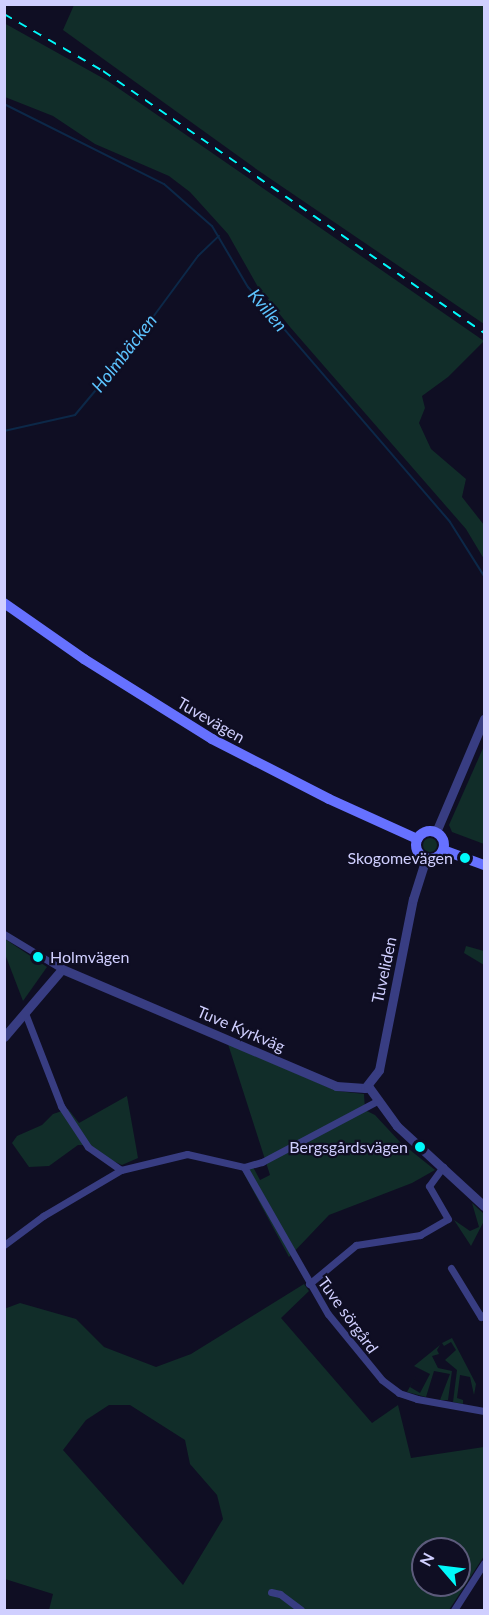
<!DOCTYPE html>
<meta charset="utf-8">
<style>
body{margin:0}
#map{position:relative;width:489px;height:1615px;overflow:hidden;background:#0f0e23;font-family:Lato,sans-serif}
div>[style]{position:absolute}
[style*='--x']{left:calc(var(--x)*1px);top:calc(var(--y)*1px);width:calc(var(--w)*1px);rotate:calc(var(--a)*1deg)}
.green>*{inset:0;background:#112d29}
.round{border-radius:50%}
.stream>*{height:2px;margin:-1px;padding:0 1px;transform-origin:1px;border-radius:1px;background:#0c2848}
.minor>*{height:7px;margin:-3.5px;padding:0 3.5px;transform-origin:3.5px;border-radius:3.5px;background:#383d82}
.tertiary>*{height:9px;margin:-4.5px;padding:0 4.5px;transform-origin:4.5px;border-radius:4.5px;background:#383d82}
.secondary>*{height:10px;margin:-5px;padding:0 5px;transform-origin:5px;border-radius:5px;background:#6671ff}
.secondary>.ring{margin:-5px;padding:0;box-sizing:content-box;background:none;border:10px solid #6671ff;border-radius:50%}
.rail>*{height:2px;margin-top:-1px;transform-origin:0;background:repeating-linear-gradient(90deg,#00f9fa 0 9px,transparent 0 17px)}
.dots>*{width:16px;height:16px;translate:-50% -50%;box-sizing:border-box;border:3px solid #0f0e23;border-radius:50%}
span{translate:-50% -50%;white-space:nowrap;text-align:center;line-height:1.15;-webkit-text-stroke:4.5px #0f0e23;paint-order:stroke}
.street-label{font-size:16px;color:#d0cfff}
.poi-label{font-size:16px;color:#d0cfff}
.right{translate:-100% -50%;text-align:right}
.left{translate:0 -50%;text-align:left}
.water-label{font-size:18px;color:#5dc4ff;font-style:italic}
.frame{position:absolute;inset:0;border:6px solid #d0cfff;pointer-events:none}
.north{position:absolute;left:411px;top:1537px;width:60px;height:60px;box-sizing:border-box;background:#0f0e23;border:2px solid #5c5b7b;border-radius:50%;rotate:298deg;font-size:16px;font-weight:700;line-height:24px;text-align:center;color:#d0cfff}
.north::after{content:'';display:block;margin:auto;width:21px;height:27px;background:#00f9fa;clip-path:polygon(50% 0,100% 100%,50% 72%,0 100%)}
</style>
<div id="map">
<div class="green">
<i style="clip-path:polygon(74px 5px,484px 5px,484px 324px,259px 171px,63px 30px)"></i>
<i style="clip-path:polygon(4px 23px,108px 81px,484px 341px,448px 377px,422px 396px,425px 408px,419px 423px,431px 449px,466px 479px,462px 497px,484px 525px,484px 559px,466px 529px,290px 327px,258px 287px,228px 234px,190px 192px,169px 176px,95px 144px,53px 116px,5px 97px)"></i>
<i style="clip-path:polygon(484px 746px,484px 844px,452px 832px,449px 825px)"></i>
<i class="round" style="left:423px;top:838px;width:14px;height:14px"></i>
<i style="clip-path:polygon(5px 939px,47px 967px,23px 1001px,5px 954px)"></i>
<i style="clip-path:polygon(466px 946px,484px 951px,484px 965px,464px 953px)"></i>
<i style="clip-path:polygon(228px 1044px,337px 1091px,364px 1094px,365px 1110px,375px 1115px,400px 1142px,435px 1170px,412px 1183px,329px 1215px,289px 1257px,243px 1172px,253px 1167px,260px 1180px,270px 1175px)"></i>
<i style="clip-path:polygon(127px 1096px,138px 1158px,122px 1165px,104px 1157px,91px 1145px,78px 1145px,49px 1166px,29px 1167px,12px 1143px,17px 1136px,42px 1125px,53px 1114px,68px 1109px,79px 1123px)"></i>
<i style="clip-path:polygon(472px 1203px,484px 1214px,484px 1221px,471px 1246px,454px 1220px,470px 1231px,479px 1227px)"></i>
<i style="clip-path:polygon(evenodd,304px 1284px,309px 1291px,281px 1318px,372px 1423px,398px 1405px,411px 1458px,484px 1447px,484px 1556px,449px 1610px,49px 1610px,53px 1594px,5px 1579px,4px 1309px,20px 1303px,76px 1319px,104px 1347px,156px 1367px,191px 1354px,304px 1284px,109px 1405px,130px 1405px,185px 1440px,190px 1464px,217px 1495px,223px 1519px,183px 1585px,63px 1450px,86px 1420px,109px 1405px,304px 1284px,423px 1549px,459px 1549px,459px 1585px,423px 1585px,423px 1549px)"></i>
<i style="clip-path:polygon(452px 1338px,476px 1384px,474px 1395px,470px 1377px,460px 1375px,457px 1398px,463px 1400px,463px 1404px,453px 1402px,457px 1370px,445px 1360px,456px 1350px,451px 1342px,444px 1346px,442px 1343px)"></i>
<i style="clip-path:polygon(440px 1345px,437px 1350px,439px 1354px,432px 1356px,438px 1368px,452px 1371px,448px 1400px,440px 1400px,450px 1374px,434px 1371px,426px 1397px,407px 1392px,417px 1374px,410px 1387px,420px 1393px,430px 1374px,414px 1366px)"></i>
</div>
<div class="stream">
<i style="--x:4;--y:104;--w:179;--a:26.6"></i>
<i style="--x:164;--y:184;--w:64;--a:41.2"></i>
<i style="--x:212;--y:226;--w:71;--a:59.5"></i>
<i style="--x:248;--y:287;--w:310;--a:49.3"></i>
<i style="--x:450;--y:522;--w:64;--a:57.8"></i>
<i style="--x:4;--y:431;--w:73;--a:-12.7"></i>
<i style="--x:75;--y:415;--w:78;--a:-50.2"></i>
<i style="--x:125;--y:355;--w:123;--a:-53.6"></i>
<i style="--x:198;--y:256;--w:29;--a:-44"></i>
</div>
<div class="minor">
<i style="--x:4;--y:934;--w:68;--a:31.1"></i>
<i style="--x:25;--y:1013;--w:100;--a:68.8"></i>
<i style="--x:61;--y:1106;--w:49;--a:56.6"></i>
<i style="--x:88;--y:1147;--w:40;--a:34.9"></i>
<i style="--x:244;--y:1167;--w:169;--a:60.3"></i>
<i style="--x:328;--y:1314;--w:85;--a:50.7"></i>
<i style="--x:382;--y:1380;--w:21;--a:37"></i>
<i style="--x:399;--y:1393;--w:19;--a:18"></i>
<i style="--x:417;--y:1399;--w:68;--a:10.2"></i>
<i style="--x:4;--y:1245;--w:49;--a:-36.6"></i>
<i style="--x:43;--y:1216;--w:91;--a:-30.5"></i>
<i style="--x:121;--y:1170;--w:68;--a:-13.6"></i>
<i style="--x:187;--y:1154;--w:58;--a:12.8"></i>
<i style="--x:244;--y:1167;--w:19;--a:-16"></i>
<i style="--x:262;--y:1162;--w:130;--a:-27.9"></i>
<i style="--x:451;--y:1268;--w:57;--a:58.5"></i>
<i style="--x:481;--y:1317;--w:4;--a:-34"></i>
<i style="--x:309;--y:1284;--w:61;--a:-39.7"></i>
<i style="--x:356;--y:1245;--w:65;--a:-8.9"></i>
<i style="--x:420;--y:1235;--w:32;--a:-30"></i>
<i style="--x:448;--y:1219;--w:38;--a:-120"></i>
<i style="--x:429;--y:1186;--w:24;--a:-54"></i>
<i style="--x:271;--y:1592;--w:9;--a:13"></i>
<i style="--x:280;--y:1594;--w:26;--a:37"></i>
<i style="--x:454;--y:1610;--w:56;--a:-57.4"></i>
</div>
<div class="tertiary">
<i style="--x:436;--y:832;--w:123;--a:-67"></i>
<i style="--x:4;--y:1037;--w:89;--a:-49.5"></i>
<i style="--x:62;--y:969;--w:298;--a:23.1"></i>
<i style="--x:336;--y:1086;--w:29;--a:4"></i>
<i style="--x:365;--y:1088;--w:23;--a:-52"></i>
<i style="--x:379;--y:1070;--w:174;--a:-78.8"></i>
<i style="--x:413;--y:899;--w:43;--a:-72.4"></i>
<i style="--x:368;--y:1086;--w:49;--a:54.1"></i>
<i style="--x:397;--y:1126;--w:118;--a:42.6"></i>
</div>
<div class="secondary">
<i style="--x:4;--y:603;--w:98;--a:35"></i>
<i style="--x:84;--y:659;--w:151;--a:32"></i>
<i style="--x:212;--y:739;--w:131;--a:27.1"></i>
<i style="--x:329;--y:799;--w:97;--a:24.4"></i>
<i class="ring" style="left:416px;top:831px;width:18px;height:18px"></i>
<i style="--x:443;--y:850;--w:44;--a:20.1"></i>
</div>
<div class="rail">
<i style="--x:4;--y:14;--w:114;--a:29.9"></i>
<i style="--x:103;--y:71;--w:462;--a:34.5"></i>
</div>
<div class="dots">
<i style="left:465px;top:858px;background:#00f9fa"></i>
<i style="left:38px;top:957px;background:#00f9fa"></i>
<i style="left:420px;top:1147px;background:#00f9fa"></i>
</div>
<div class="street-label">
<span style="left:211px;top:720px;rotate:30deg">Tuvevägen</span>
<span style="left:384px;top:970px;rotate:-78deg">Tuveliden</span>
<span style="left:241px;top:1029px;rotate:23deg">Tuve Kyrkväg</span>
<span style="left:348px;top:1315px;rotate:54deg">Tuve sörgård</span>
</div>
<div class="poi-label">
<span class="right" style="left:453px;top:858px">Skogomevägen</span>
<span class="left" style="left:50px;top:957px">Holmvägen</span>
<span class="right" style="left:408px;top:1147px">Bergsgårdsvägen</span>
</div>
<div class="water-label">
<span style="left:268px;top:310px;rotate:50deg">Kvillen</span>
<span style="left:124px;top:353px;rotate:-52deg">Holmbäcken</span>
</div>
<div class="frame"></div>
<div class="north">N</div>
</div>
